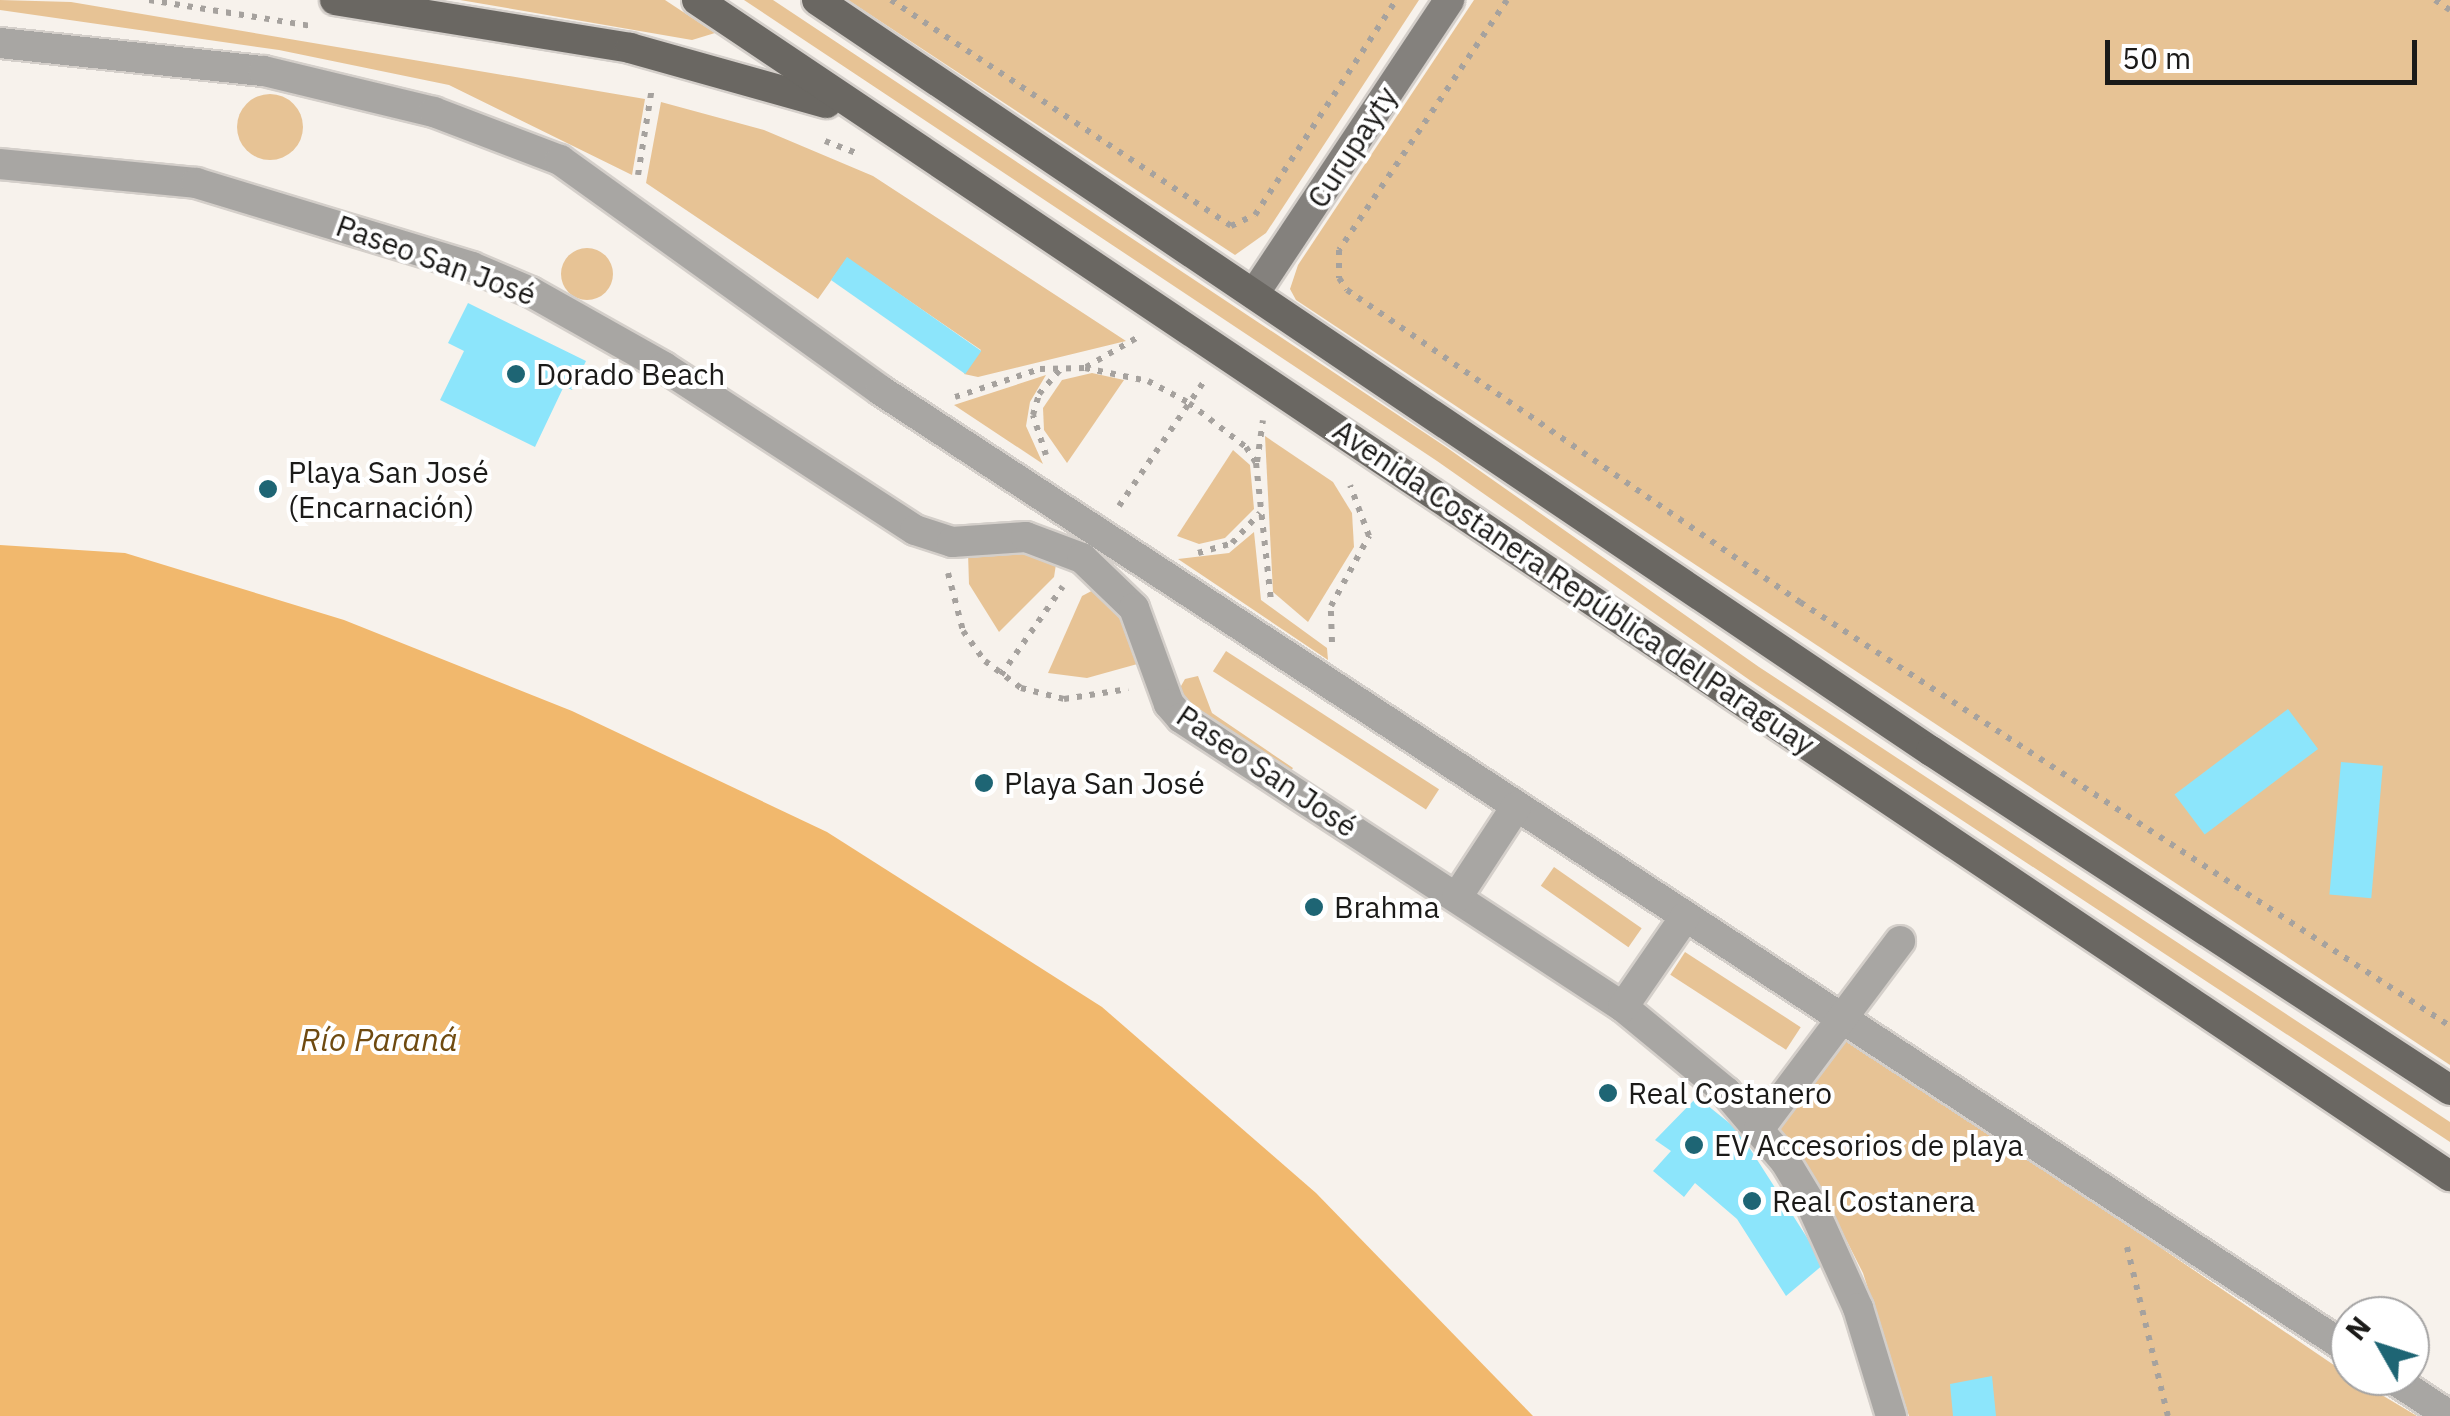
<!DOCTYPE html>
<meta charset="utf-8">
<style>
body{margin:0}
#map{position:relative;width:2450px;height:1416px;overflow:hidden;background:#f7f2ec;font-family:"IBM Plex Sans",sans-serif}
div>[style]{position:absolute}
[style*='--x']{left:calc(var(--x)*1px);top:calc(var(--y)*1px);width:calc(var(--w)*1px);rotate:calc(var(--a)*1deg)}
.green>*{inset:0;background:#e7c395;transform-origin:0 0}
.round{border-radius:50%}
.water>*{inset:0;background:#f1b86d}
.building>*{inset:0;background:#8ce5fb;transform-origin:0 0}
.path>*{height:6px;margin-top:-3px;transform-origin:0;background:repeating-linear-gradient(90deg,#a6a29e 0 5px,transparent 0 13px)}
.roads{filter:drop-shadow(2px 0 #d4cfca) drop-shadow(-2px 0 #d4cfca) drop-shadow(0 2px #d4cfca) drop-shadow(0 -2px #d4cfca)}
.street>*{height:30px;margin:-15px;padding:0 15px;transform-origin:15px;border-radius:15px;background:#a8a6a3}
.secondary>*{height:30px;margin:-15px;padding:0 15px;transform-origin:15px;border-radius:15px;background:#84817d}
.primary>*{height:30px;margin:-15px;padding:0 15px;transform-origin:15px;border-radius:15px;background:#6a6762}
.dots>*{width:28px;height:28px;translate:-50% -50%;box-sizing:border-box;border:5px solid #fff;border-radius:50%}
span{translate:-50% -50%;white-space:nowrap;text-align:center;line-height:1.15;-webkit-text-stroke:8px #fff;paint-order:stroke}
.street-label{font-size:30px;color:#1b1a18}
.poi-label{font-size:30px;color:#1b1a18}
.left{translate:0 -50%;text-align:left}
.water-label{font-size:32px;color:#6f4a10;font-style:italic}
.north{position:absolute;left:2330px;top:1296px;width:100px;height:100px;box-sizing:border-box;background:#fff;border:2px solid #a4a3a3;border-radius:50%;rotate:309deg;font-size:28px;font-weight:700;line-height:40px;text-align:center;color:#1b1a18}
.north::after{content:'';display:block;margin:auto;width:35px;height:45px;background:#1e6574;clip-path:polygon(50% 0,100% 100%,50% 72%,0 100%)}
.scale{position:absolute;left:2105px;top:40px;width:312px;height:45px;box-sizing:border-box;border:5px solid #1b1a18;border-top:0;padding-left:12px;font-size:30px;line-height:35px;white-space:nowrap;color:#1b1a18;-webkit-text-stroke:8px #fff;paint-order:stroke}
</style>
<div id="map">
<div class="green">
<i style="clip-path:polygon(0 0,71px 2px,645px 99px,632px 175px,449px 85px,279px 50px,0 10px)"></i>
<i style="clip-path:polygon(460px 0,665px 0,715px 33px,692px 40px)"></i>
<i style="clip-path:polygon(744px 0,773px 0,1446px 447px,1759px 667px,2450px 1122px,2450px 1142px,1751px 681px,1437px 461px)"></i>
<i style="clip-path:polygon(848px 0,1419px 0,1266px 233px,1235px 255px)"></i>
<i style="clip-path:polygon(1474px 0,2450px 0,2450px 1065px,1296px 300px,1290px 289px,1298px 265px)"></i>
<i class="round" style="left:237px;top:94px;width:66px;height:66px"></i>
<i style="clip-path:polygon(661px 102px,764px 130px,873px 176px,1126px 341px,978px 377px,964px 374px,981px 350px,847px 258px,818px 299px,646px 183px)"></i>
<i class="round" style="left:561px;top:248px;width:52px;height:52px"></i>
<i style="clip-path:polygon(1092px 373px,1124px 380px,1067px 463px,1044px 430px,1043px 408px,1062px 380px)"></i>
<i style="clip-path:polygon(1046px 375px,1030px 402px,1026px 426px,1043px 464px,954px 405px)"></i>
<i style="clip-path:polygon(1265px 436px,1333px 482px,1352px 513px,1354px 547px,1308px 622px,1273px 592px)"></i>
<i style="clip-path:polygon(1233px 450px,1250px 465px,1254px 509px,1225px 538px,1199px 544px,1177px 536px)"></i>
<i style="clip-path:polygon(1254px 532px,1261px 600px,1327px 648px,1328px 660px,1178px 559px,1229px 553px)"></i>
<i style="clip-path:polygon(1012px 551px,1057px 558px,1054px 577px,999px 632px,969px 584px,968px 553px)"></i>
<i style="clip-path:polygon(1101px 586px,1115px 599px,1141px 663px,1087px 678px,1048px 673px,1082px 596px)"></i>
<i style="left:1226px;top:651px;width:254px;height:24px;rotate:33deg"></i>
<i style="clip-path:polygon(1198px 676px,1212px 713px,1293px 768px,1287px 777px,1186px 709px,1177px 693px,1185px 679px)"></i>
<i style="left:1554px;top:867px;width:107px;height:23px;rotate:35deg"></i>
<i style="left:1685px;top:952px;width:138px;height:27px;rotate:33deg"></i>
<i style="clip-path:polygon(1847px 1035px,2350px 1376px,2417px 1416px,1909px 1416px,1863px 1273px,1821px 1190px,1775px 1132px)"></i>
</div>
<div class="water">
<i style="clip-path:polygon(0 545px,125px 553px,344px 620px,572px 711px,827px 832px,1102px 1007px,1316px 1193px,1533px 1416px,0 1416px)"></i>
</div>
<div class="building">
<i style="left:847px;top:257px;width:164px;height:28px;rotate:35deg"></i>
<i style="clip-path:polygon(468px 303px,586px 361px,572px 390px,564px 386px,535px 447px,440px 400px,464px 351px,448px 343px)"></i>
<i style="left:2288px;top:709px;width:50px;height:142px;rotate:53deg"></i>
<i style="left:2341px;top:762px;width:42px;height:133px;rotate:5deg"></i>
<i style="clip-path:polygon(1697px 1097px,1738px 1130px,1824px 1264px,1786px 1296px,1737px 1219px,1695px 1183px,1684px 1197px,1653px 1171px,1671px 1151px,1655px 1140px)"></i>
<i style="clip-path:polygon(1992px 1376px,1996px 1416px,1953px 1416px,1950px 1384px)"></i>
</div>
<div class="path">
<i style="--x:149;--y:0;--w:165;--a:9.1"></i>
<i style="--x:891;--y:0;--w:408;--a:33.6"></i>
<i style="--x:1231;--y:226;--w:26;--a:-25"></i>
<i style="--x:1255;--y:215;--w:257;--a:-56.7"></i>
<i style="--x:1507;--y:0;--w:301;--a:123.9"></i>
<i style="--x:1339;--y:250;--w:28;--a:90"></i>
<i style="--x:1339;--y:278;--w:14;--a:56"></i>
<i style="--x:1347;--y:290;--w:550;--a:34.56"></i>
<i style="--x:1800;--y:602;--w:776;--a:33.12"></i>
<i style="--x:2435;--y:0;--w:18;--a:34"></i>
<i style="--x:825;--y:141;--w:33;--a:21"></i>
<i style="--x:638;--y:175;--w:88;--a:-80.9"></i>
<i style="--x:1086;--y:367;--w:62;--a:-29.9"></i>
<i style="--x:955;--y:397;--w:89;--a:-18.2"></i>
<i style="--x:1040;--y:369;--w:45;--a:-1.3"></i>
<i style="--x:1085;--y:368;--w:64;--a:11.7"></i>
<i style="--x:1148;--y:381;--w:47;--a:28.2"></i>
<i style="--x:1189;--y:403;--w:72;--a:37.7"></i>
<i style="--x:1246;--y:447;--w:19;--a:58"></i>
<i style="--x:1256;--y:463;--w:140;--a:83.8"></i>
<i style="--x:1046;--y:455;--w:42;--a:-108"></i>
<i style="--x:1033;--y:415;--w:22;--a:-74"></i>
<i style="--x:1039;--y:394;--w:32;--a:-49"></i>
<i style="--x:1257;--y:462;--w:42;--a:-81.9"></i>
<i style="--x:1119;--y:506;--w:153;--a:-55.7"></i>
<i style="--x:1198;--y:553;--w:35;--a:-16"></i>
<i style="--x:1232;--y:543;--w:41;--a:-47"></i>
<i style="--x:948;--y:573;--w:60;--a:75.5"></i>
<i style="--x:963;--y:631;--w:37;--a:54"></i>
<i style="--x:985;--y:661;--w:45;--a:36.9"></i>
<i style="--x:1021;--y:688;--w:44;--a:14.3"></i>
<i style="--x:1064;--y:699;--w:65;--a:-8.9"></i>
<i style="--x:1332;--y:642;--w:36;--a:-92"></i>
<i style="--x:1331;--y:606;--w:80;--a:-61.5"></i>
<i style="--x:1369;--y:536;--w:54;--a:-110.4"></i>
<i style="--x:1001;--y:675;--w:108;--a:-55.1"></i>
<i style="--x:2127;--y:1247;--w:174;--a:76.4"></i>
</div>
<div class="roads">
<div class="street">
<i style="--x:0;--y:43;--w:265;--a:6.1"></i>
<i style="--x:264;--y:71;--w:175;--a:13.6"></i>
<i style="--x:434;--y:112;--w:135;--a:20.9"></i>
<i style="--x:560;--y:160;--w:394;--a:35.7"></i>
<i style="--x:880;--y:390;--w:1756;--a:33.15"></i>
<i style="--x:0;--y:164;--w:197;--a:5.5"></i>
<i style="--x:196;--y:183;--w:288;--a:16.9"></i>
<i style="--x:472;--y:267;--w:64;--a:23"></i>
<i style="--x:531;--y:292;--w:153;--a:29.4"></i>
<i style="--x:664;--y:367;--w:299;--a:33"></i>
<i style="--x:915;--y:530;--w:39;--a:18"></i>
<i style="--x:952;--y:542;--w:74;--a:-3.9"></i>
<i style="--x:1026;--y:537;--w:60;--a:20.6"></i>
<i style="--x:1082;--y:558;--w:72;--a:43.9"></i>
<i style="--x:1134;--y:608;--w:102;--a:70"></i>
<i style="--x:1169;--y:704;--w:18;--a:49"></i>
<i style="--x:1181;--y:718;--w:528;--a:33.18"></i>
<i style="--x:1623;--y:1007;--w:134;--a:39.5"></i>
<i style="--x:1726;--y:1092;--w:91;--a:49.5"></i>
<i style="--x:1785;--y:1161;--w:50;--a:58.8"></i>
<i style="--x:1811;--y:1204;--w:114;--a:65.7"></i>
<i style="--x:1858;--y:1308;--w:113;--a:73"></i>
<i style="--x:1457;--y:897;--w:108;--a:-56.8"></i>
<i style="--x:1623;--y:1007;--w:109;--a:-55.4"></i>
<i style="--x:1759;--y:1129;--w:235;--a:-53.1"></i>
<i style="--x:2389;--y:1376;--w:73;--a:33.3"></i>
</div>
<div class="secondary">
<i style="--x:1254;--y:294;--w:353;--a:-56.4"></i>
</div>
<div class="primary">
<i style="--x:335;--y:0;--w:299;--a:9.2"></i>
<i style="--x:630;--y:48;--w:204;--a:15.7"></i>
<i style="--x:697;--y:0;--w:2111;--a:33.86"></i>
<i style="--x:817;--y:0;--w:1344;--a:33.99"></i>
<i style="--x:1931;--y:751;--w:620;--a:33.15"></i>
</div>
</div>
<div class="dots">
<i style="left:516px;top:374px;background:#1e6574"></i>
<i style="left:268px;top:489px;background:#1e6574"></i>
<i style="left:984px;top:783px;background:#1e6574"></i>
<i style="left:1314px;top:907px;background:#1e6574"></i>
<i style="left:1608px;top:1093px;background:#1e6574"></i>
<i style="left:1694px;top:1145px;background:#1e6574"></i>
<i style="left:1752px;top:1201px;background:#1e6574"></i>
</div>
<div class="street-label">
<span style="left:1352px;top:147px;rotate:-57deg">Curupayty</span>
<span style="left:436px;top:260px;rotate:20deg">Paseo San José</span>
<span style="left:1574px;top:587px;rotate:34deg">Avenida Costanera República del Paraguay</span>
<span style="left:1267px;top:771px;rotate:34deg">Paseo San José</span>
</div>
<div class="poi-label">
<span class="left" style="left:536px;top:374px">Dorado Beach</span>
<span class="left" style="left:288px;top:489px">Playa San José<br>(Encarnación)</span>
<span class="left" style="left:1004px;top:783px">Playa San José</span>
<span class="left" style="left:1334px;top:907px">Brahma</span>
<span class="left" style="left:1628px;top:1093px">Real Costanero</span>
<span class="left" style="left:1714px;top:1145px">EV Accesorios de playa</span>
<span class="left" style="left:1772px;top:1201px">Real Costanera</span>
</div>
<div class="water-label">
<span style="left:379px;top:1039px">Río Paraná</span>
</div>
<div class="north">N</div>
<div class="scale">50 m</div>
</div>
